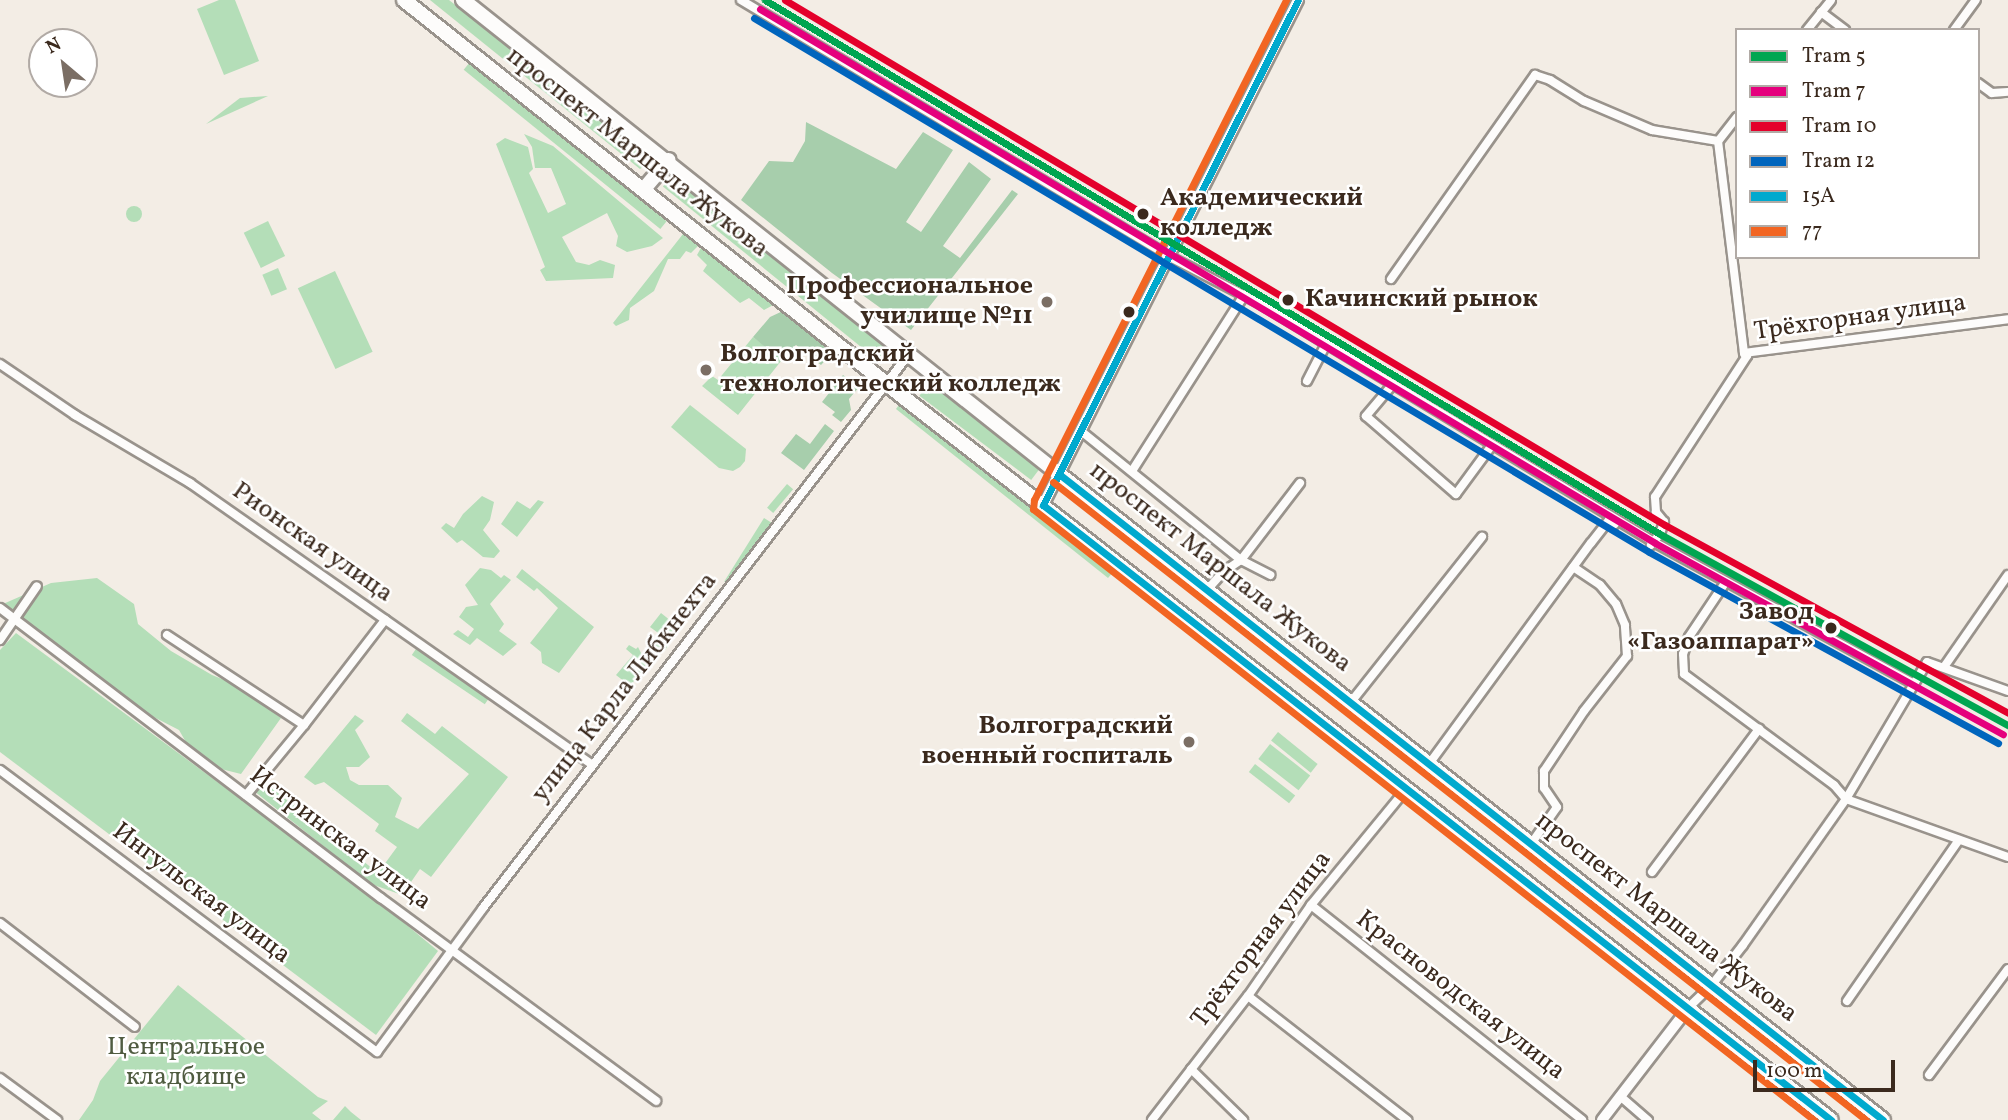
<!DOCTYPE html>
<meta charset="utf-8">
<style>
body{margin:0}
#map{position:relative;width:2008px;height:1120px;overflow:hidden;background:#f3ede5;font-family:Vollkorn,serif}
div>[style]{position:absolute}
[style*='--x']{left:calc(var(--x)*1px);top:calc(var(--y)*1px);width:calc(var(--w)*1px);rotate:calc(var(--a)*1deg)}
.green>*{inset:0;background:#b4deb8;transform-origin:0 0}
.round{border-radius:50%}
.forest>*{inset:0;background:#a7ceac}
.roads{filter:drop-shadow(2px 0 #99938c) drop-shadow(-2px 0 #99938c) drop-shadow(0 2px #99938c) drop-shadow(0 -2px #99938c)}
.minor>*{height:8px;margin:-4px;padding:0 4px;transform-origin:4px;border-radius:4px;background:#fdfcfb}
.secondary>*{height:10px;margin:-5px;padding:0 5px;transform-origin:5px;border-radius:5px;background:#fdfcfb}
.trunk>*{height:14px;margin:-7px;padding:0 7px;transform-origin:7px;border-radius:7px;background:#fdfcfb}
.bus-1>*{height:7px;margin:-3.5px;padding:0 3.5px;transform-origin:3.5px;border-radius:3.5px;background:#00a9ce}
.bus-2>*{height:7px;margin:-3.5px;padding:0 3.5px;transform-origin:3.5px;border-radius:3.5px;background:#f26522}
.tram-1>*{height:7px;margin:-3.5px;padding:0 3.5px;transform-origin:3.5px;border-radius:3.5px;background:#00a651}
.tram-2>*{height:7px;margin:-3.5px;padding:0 3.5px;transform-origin:3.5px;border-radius:3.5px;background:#e5007d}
.tram-3>*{height:7px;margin:-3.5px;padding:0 3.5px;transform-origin:3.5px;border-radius:3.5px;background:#e4002b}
.tram-4>*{height:7px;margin:-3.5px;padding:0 3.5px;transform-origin:3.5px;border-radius:3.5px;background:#0065bd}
.dots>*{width:19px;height:19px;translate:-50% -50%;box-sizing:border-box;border:4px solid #fff;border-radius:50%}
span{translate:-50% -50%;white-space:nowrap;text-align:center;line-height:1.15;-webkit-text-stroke:5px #fff;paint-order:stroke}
.street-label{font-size:26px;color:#3b2a1e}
.stop-label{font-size:26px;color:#3b2a1e;font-weight:700}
.left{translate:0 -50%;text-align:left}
.right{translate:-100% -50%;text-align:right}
.poi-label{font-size:26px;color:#3b2a1e;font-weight:700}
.park-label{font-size:26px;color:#505c41}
.legend{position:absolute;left:1735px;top:28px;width:245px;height:231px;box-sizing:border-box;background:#fff;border:2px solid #b1aaa5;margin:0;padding:9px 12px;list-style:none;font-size:21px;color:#3b2a1e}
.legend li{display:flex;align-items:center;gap:14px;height:35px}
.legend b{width:35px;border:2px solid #b1aaa5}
.north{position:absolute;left:28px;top:28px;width:70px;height:70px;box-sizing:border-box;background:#fff;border:2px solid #b1aaa5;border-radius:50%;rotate:331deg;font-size:19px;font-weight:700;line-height:28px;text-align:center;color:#3b2a1e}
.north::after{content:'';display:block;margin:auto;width:24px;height:32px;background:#7b6e64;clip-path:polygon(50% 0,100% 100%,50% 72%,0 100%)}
.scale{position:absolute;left:1753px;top:1060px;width:142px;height:32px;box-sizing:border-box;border:4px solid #3b2a1e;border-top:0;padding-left:9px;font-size:21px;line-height:24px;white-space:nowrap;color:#3b2a1e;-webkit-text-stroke:5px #fff;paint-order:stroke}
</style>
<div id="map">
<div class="green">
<i style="clip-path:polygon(219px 0,235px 0,259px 61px,224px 75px,197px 9px)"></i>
<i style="clip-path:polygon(430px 0,449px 0,649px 157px,649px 162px,640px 169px)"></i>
<i style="left:470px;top:62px;width:253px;height:10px;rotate:39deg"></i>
<i style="clip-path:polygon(268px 96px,206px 124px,240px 98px)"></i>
<i style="clip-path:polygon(524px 134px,553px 146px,663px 238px,652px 246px,627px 252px,616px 246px,618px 236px,607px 213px,562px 237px,576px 262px,589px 265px,600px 260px,615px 265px,613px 278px,546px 281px,540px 270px,545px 267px,496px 144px,505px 138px,528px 147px,533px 169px,529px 173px,548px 213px,566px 204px,551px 168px,535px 168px,532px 147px)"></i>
<i style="left:673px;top:174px;width:276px;height:16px;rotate:39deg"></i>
<i class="round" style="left:126px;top:206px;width:16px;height:16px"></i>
<i style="left:268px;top:221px;width:39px;height:27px;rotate:64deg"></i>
<i style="clip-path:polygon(683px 234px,699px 245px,691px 253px,686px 251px,680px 259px,668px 259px,654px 291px,630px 308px,629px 320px,616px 326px,613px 323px)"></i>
<i style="clip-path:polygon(702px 246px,775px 304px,764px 310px,749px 298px,740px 303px,703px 271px,707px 265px,697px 255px)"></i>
<i style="left:278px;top:268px;width:23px;height:17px;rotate:67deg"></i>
<i style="left:335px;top:271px;width:89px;height:41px;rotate:65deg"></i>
<i style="clip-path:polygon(753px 337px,777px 356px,784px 348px,789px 351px,738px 415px,702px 386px,712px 376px,718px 380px)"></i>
<i style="left:929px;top:383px;width:140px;height:16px;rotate:37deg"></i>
<i style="clip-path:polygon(901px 402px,1115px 570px,1108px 578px,896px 409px)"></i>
<i style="clip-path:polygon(690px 405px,746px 449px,745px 461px,740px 467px,733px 471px,719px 468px,671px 427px)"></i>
<i style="left:787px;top:484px;width:8px;height:31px;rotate:40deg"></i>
<i style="clip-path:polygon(482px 496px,494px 502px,490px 520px,483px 530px,500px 551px,494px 558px,483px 557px,462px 540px,457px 543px,441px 528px,446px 523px,454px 528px,463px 514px)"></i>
<i style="clip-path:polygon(538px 500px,544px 502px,517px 537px,501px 524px,517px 501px,530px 509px)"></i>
<i style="left:764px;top:518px;width:9px;height:75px;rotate:32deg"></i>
<i style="clip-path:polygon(480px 568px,491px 570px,501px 578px,504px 575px,511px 580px,490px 604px,504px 624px,499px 631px,517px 644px,503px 656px,477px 638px,470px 645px,453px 634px,458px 630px,468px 637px,474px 629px,459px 617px,466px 607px,478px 605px,465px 585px)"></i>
<i style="clip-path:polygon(522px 569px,594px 627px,559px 673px,542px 663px,541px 652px,530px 643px,558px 608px,537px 588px,534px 591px,516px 577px)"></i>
<i style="clip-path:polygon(97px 578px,134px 604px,138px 624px,171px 651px,212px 675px,237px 685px,281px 718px,241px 774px,217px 768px,187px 744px,179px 730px,144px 712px,3px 604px,51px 583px)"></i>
<i style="clip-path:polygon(661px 613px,671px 621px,676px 635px,665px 650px,654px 645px,661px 635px,650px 627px)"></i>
<i style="clip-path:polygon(16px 633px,373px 897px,438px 951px,376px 1035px,0 752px,0 650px)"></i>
<i style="clip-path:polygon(629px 645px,636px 649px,638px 647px,647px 665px,630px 686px,616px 675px,633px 655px,626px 649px)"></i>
<i style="left:418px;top:646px;width:88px;height:11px;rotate:34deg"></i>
<i style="clip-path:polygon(407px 713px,435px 734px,442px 726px,508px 777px,431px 877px,420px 869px,402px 895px,371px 884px,254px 791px,263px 781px,378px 873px,397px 847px,375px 831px,379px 824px,324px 782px,315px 785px,304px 777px,355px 715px,364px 721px,355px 730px,370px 757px,359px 767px,346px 767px,350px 780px,359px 785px,388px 785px,402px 798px,395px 817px,418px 829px,469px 774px,401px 721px)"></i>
<i style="left:1278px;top:732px;width:51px;height:11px;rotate:39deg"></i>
<i style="left:1270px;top:744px;width:51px;height:19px;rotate:38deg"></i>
<i style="left:1255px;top:764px;width:51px;height:10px;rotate:38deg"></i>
<i style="clip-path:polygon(178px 985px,318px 1097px,328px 1101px,312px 1113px,321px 1120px,79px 1120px,93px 1100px,100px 1081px)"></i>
<i style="clip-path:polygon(345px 1106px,351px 1112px,361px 1120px,333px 1120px)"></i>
</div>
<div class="forest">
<i style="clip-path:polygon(806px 122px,896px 169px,923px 132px,953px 150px,906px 222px,921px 232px,969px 162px,991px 179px,943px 246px,960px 258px,1012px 190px,1018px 194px,911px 330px,832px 273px,741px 200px,769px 161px,793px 162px,805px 141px)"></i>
<i style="clip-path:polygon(785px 310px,834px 351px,821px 365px,796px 345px,789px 351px,784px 348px,777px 357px,753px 337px,770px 317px)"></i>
<i style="clip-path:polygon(843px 375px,859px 387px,849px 399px,851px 410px,841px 422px,832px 415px,835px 412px,822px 402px)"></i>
<i style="clip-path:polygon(825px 424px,834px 431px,804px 470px,781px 453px,796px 434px,810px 444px)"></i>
</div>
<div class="roads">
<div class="minor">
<i style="--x:741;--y:0;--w:498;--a:30.9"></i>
<i style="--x:1168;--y:256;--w:105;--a:27.3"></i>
<i style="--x:1261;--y:304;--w:459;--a:31.2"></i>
<i style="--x:1654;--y:542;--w:295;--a:28.6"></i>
<i style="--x:1821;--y:12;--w:30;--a:37"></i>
<i style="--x:1807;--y:30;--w:38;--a:-51"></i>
<i style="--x:1954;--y:30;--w:37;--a:-54"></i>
<i style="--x:1978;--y:83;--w:17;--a:36"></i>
<i style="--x:1992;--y:93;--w:16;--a:-4"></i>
<i style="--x:1737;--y:117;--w:31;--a:128"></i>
<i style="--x:1718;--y:141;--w:214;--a:83"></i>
<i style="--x:1391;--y:279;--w:250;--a:-54.8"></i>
<i style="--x:1535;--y:75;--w:16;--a:18"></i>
<i style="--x:1550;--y:80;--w:40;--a:32"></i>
<i style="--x:1584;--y:101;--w:74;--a:23.1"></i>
<i style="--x:1652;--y:130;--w:67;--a:9.5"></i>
<i style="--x:0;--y:364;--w:91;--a:34.2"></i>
<i style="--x:75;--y:415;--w:134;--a:30.6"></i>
<i style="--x:190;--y:483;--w:491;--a:35"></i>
<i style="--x:1307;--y:381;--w:42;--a:-62.8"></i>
<i style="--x:1393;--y:384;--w:42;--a:130.2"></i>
<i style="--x:1366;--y:416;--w:119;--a:40.9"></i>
<i style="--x:1456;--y:494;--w:61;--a:-53.7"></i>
<i style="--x:1081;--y:431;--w:206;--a:38.9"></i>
<i style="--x:1241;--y:560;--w:33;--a:27"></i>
<i style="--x:1132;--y:471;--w:209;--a:-57.5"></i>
<i style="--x:1651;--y:545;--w:14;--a:-51"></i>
<i style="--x:1660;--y:534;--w:13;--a:-72"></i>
<i style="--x:1664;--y:522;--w:13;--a:-129"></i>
<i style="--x:1656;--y:512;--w:15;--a:-94"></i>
<i style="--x:1655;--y:497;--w:168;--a:-56.9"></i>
<i style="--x:1747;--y:356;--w:4;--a:-135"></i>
<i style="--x:1744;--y:353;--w:266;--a:-7.3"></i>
<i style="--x:1725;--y:583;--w:65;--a:123.7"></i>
<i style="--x:1689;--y:637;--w:18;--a:109"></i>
<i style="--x:1683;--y:654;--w:20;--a:87"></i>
<i style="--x:1684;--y:674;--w:187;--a:36.5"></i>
<i style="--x:1834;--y:785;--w:18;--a:49"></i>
<i style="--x:1846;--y:799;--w:172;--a:19.7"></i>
<i style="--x:1207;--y:590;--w:24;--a:-48"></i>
<i style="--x:1223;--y:572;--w:22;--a:-34"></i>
<i style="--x:1241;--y:560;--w:97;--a:-52.5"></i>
<i style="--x:0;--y:608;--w:479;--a:37.3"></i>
<i style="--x:381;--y:898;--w:342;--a:36.4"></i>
<i style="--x:167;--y:635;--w:164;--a:33.3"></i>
<i style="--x:304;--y:725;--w:91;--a:129.6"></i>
<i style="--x:0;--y:640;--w:65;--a:-55.6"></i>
<i style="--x:1944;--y:667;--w:112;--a:-55.2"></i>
<i style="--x:1351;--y:702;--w:211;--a:-51.6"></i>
<i style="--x:304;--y:725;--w:133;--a:-52.4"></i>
<i style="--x:1429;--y:764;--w:274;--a:-53.8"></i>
<i style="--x:1591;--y:543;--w:29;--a:-52"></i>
<i style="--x:1609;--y:520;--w:7;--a:34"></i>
<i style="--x:0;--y:770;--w:471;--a:36.8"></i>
<i style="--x:377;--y:1052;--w:179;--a:-53.6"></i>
<i style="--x:483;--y:908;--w:699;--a:-52.44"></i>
<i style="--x:1531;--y:844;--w:45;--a:-54.9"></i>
<i style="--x:1557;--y:807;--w:23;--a:-124"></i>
<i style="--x:1544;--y:788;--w:17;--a:-90"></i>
<i style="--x:1544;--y:771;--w:72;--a:-56.3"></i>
<i style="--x:1584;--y:711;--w:70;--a:-52"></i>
<i style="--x:1627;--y:656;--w:31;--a:-94"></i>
<i style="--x:1625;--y:625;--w:23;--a:-113"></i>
<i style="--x:1616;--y:604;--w:25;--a:-130"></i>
<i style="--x:1600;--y:585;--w:32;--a:-146"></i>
<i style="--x:1652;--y:872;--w:179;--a:-53.2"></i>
<i style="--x:1311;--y:905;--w:346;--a:38.4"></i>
<i style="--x:0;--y:923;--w:170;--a:37.6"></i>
<i style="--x:1248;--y:996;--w:202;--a:37.9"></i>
<i style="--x:1847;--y:1001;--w:196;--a:-55.2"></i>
<i style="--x:1689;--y:1007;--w:30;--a:-44"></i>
<i style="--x:1711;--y:986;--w:52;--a:-52"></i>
<i style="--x:1743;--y:945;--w:179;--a:-54.8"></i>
<i style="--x:1846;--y:799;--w:159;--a:-59.4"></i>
<i style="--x:1927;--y:662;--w:86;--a:19.7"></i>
<i style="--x:1191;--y:1069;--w:73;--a:44.4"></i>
<i style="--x:1929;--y:1075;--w:132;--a:-53.3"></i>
<i style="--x:0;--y:1078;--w:71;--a:36.4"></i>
<i style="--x:1620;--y:1096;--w:37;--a:41"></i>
<i style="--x:1152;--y:1120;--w:157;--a:-52.3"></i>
<i style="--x:1248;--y:996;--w:111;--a:-55.3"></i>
<i style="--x:1311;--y:905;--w:151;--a:-50.6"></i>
</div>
<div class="secondary">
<i style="--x:1043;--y:505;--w:566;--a:-63.21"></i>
<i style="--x:1602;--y:1120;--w:143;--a:-52.4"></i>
</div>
<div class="trunk">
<i style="--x:404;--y:0;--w:643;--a:38.49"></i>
<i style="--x:907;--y:400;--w:1171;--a:37.93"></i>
<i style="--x:463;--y:0;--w:762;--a:38.5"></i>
<i style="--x:1059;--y:474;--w:1047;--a:38.1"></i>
<i style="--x:644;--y:189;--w:38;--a:-50"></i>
</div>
</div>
<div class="bus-1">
<i style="--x:1298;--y:0;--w:566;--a:116.79"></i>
<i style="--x:1043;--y:505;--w:1000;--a:37.97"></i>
<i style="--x:1059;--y:474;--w:1047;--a:38.1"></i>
</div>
<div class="bus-2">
<i style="--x:1286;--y:0;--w:560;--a:116.75"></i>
<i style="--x:1034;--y:500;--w:9;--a:96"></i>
<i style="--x:1033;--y:509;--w:992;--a:38.04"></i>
<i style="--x:1053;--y:482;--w:1033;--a:38.12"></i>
</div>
<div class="tram-1">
<i style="--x:765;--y:0;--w:1042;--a:30.82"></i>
<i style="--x:1660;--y:534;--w:397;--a:28.8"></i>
</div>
<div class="tram-2">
<i style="--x:760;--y:9;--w:1042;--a:30.82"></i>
<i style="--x:1655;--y:543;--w:397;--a:28.8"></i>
</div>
<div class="tram-3">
<i style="--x:785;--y:0;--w:1025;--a:30.82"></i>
<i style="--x:1665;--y:525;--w:391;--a:28.7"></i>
</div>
<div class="tram-4">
<i style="--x:754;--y:18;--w:1042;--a:30.82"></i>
<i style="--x:1649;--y:552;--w:398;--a:28.7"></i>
</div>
<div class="dots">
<i style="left:1143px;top:214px;background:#3b2a1e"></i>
<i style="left:1288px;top:300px;background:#3b2a1e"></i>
<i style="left:1047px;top:302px;background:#7b6e64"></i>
<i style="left:1129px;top:312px;background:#3b2a1e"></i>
<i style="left:706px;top:370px;background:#7b6e64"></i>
<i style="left:1831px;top:628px;background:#3b2a1e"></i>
<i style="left:1189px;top:742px;background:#7b6e64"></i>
</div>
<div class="street-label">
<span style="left:637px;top:153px;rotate:38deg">проспект Маршала Жукова</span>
<span style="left:1860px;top:318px;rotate:-8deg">Трёхгорная улица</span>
<span style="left:312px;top:543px;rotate:35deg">Рионская улица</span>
<span style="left:1220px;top:568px;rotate:38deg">проспект Маршала Жукова</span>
<span style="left:625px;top:688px;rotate:-52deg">улица Карла Либкнехта</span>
<span style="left:340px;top:839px;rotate:37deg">Истринская улица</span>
<span style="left:201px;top:894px;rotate:37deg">Ингульская улица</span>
<span style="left:1666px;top:918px;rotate:38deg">проспект Маршала Жукова</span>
<span style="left:1262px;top:940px;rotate:-53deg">Трёхгорная улица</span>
<span style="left:1460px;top:996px;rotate:38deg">Красноводская улица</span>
</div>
<div class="stop-label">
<span class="left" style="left:1160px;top:214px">Академический<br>колледж</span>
<span class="left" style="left:1305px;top:300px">Качинский рынок</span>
<span class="right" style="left:1814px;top:628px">Завод<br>«Газоаппарат»</span>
</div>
<div class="poi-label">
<span class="right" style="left:1033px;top:302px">Профессиональное<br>училище №11</span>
<span class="left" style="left:720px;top:370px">Волгоградский<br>технологический колледж</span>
<span class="right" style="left:1173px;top:742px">Волгоградский<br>военный госпиталь</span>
</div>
<div class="park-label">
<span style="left:186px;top:1063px">Центральное<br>кладбище</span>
</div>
<ul class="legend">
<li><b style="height:9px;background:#00a651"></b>Tram 5</li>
<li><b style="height:9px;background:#e5007d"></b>Tram 7</li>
<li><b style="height:9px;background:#e4002b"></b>Tram 10</li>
<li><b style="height:9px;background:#0065bd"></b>Tram 12</li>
<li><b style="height:9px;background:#00a9ce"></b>15А</li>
<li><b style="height:9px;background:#f26522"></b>77</li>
</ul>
<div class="north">N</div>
<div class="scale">100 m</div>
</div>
